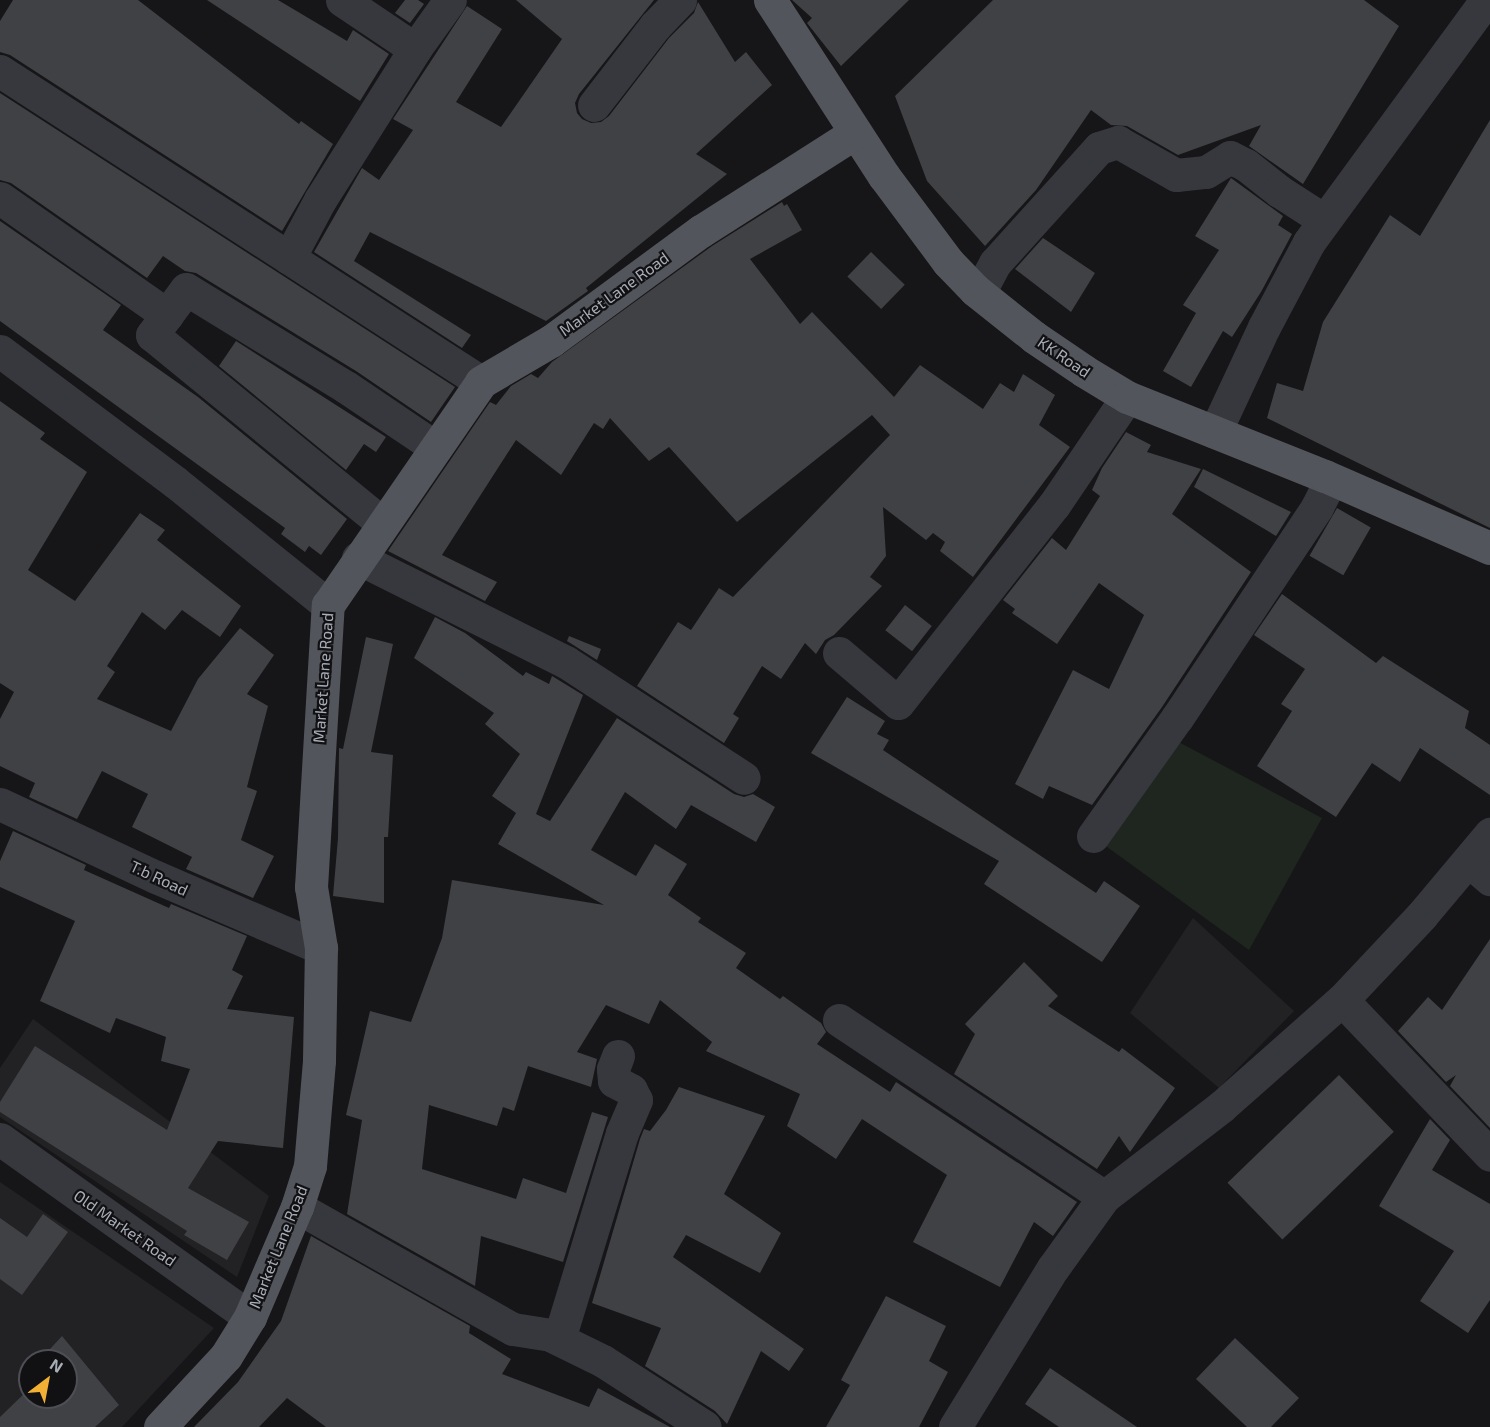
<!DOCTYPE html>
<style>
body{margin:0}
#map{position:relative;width:1490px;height:1427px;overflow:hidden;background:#161618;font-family:"Exo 2",sans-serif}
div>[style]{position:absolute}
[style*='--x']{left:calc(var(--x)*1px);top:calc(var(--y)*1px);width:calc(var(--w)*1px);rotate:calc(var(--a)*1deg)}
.built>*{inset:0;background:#222225}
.green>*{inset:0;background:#1e261f}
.building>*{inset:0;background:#404145;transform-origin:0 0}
.minor>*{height:33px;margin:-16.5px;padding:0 16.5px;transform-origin:16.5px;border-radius:16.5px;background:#37383d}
.major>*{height:33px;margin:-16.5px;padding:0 16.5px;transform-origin:16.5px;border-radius:16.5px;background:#53555c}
span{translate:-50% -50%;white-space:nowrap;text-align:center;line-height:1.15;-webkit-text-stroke:4.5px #111113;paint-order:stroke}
.street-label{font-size:16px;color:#a8adb8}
.north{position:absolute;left:18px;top:1349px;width:60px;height:60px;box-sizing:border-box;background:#111113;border:2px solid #4d4f55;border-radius:50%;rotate:32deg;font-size:16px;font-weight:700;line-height:24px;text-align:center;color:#a8adb8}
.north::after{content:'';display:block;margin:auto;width:21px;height:27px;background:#f2b134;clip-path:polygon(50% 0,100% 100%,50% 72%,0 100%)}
</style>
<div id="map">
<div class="built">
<i style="clip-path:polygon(1193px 918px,1294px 1011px,1219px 1088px,1130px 1013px)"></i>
<i style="clip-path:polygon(33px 1019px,269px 1196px,237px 1277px,0 1117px,0 1068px)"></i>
<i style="clip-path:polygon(evenodd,0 1182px,214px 1328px,122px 1427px,0 1427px,0 1182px,30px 1361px,66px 1361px,66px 1397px,30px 1397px,30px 1361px)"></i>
</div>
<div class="green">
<i style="clip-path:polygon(1173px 739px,1322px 818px,1249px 950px,1103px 844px)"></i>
</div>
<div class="building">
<i style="clip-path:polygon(13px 0,138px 0,299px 124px,301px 121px,333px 144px,282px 231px,10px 55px,0 52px,0 21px)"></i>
<i style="clip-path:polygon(207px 0,278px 0,347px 41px,353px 30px,389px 54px,360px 101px)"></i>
<i style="clip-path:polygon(405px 0,418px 0,424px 4px,410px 23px,395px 13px)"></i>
<i style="clip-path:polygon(516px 0,654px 0,579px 94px,575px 103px,577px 113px,582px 119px,591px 123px,601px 122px,609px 116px,669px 38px,694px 13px,698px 2px,735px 62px,746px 52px,772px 85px,696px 154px,727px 174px,586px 288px,588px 291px,546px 321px,370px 232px,354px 261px,471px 335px,462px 348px,314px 252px,362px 168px,379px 180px,413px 130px,393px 119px,467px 6px,502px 29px,456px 102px,501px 127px,562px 39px)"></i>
<i style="clip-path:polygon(792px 0,909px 0,841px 66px,807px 23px,812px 18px)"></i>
<i style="clip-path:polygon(993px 0,1364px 0,1399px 26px,1303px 184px,1249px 146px,1261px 125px,1178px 155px,1127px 126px,1111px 125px,1091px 110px,1036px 190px,985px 246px,927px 181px,895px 96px)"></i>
<i style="clip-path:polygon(0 93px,455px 387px,431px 422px,356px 371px,196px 273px,185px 271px,163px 256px,147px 278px,11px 183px,0 180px)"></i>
<i style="clip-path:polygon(1490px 120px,1490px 528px,1267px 418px,1277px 383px,1303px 391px,1323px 322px,1390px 215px,1420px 236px)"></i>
<i style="clip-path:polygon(1231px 178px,1283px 216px,1278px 225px,1292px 234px,1261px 292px,1232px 337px,1223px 331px,1191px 387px,1163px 371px,1196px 313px,1183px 305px,1219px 250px,1195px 236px)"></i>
<i style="clip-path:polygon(782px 202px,784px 206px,787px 204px,802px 230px,750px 259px,800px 324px,812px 312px,894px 397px,920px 365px,983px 409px,1000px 383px,1014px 392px,1023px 374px,1055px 395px,1039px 425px,1070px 447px,973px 577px,940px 551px,945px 542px,933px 533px,926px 540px,883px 507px,886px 556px,870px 577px,882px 586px,834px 635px,825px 640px,816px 654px,805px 643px,781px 679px,762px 666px,733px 714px,739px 718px,724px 743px,637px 686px,678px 622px,691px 630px,719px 588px,733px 597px,890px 435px,872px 415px,737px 522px,669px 447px,649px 461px,610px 418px,603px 429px,594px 423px,561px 475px,516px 440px,442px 555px,497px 582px,485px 601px,388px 551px,490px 402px,496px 405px,511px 386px,531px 374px,538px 378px,552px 362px,712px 246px)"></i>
<i style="clip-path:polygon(0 221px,121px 305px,103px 330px,198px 397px,347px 519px,321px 555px,309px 546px,305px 552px,281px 534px,285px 528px,0 321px)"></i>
<i style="clip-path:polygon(1043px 238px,1095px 273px,1071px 312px,1015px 269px)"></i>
<i style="left:871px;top:252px;width:47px;height:34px;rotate:44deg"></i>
<i style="clip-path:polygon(236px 341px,386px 437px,376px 452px,364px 444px,346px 470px,219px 366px)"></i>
<i style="clip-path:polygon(0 401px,45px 433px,40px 439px,87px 472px,28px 570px,75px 601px,140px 513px,165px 530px,157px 540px,241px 606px,220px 637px,182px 610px,165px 630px,142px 612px,107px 666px,115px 672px,97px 699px,171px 731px,198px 679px,240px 628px,274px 655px,247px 694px,268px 706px,247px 787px,257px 791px,241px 840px,274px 856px,253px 898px,186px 869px,192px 857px,132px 827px,148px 794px,102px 771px,77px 819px,29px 797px,35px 783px,0 766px,0 719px,14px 692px,0 683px)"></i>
<i style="clip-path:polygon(1126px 432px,1151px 445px,1147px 452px,1201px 469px,1172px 514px,1251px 572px,1162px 707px,1092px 805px,1049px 786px,1043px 799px,1015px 784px,1073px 670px,1109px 689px,1144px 615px,1099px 583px,1057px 644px,1012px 613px,1015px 609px,1003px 600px,1052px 538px,1066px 550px,1100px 496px,1092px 490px,1102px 468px)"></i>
<i style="clip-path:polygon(1203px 469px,1291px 512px,1276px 536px,1194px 487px)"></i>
<i style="left:1337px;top:508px;width:39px;height:55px;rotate:30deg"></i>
<i style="clip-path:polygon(1282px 594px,1376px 663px,1383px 656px,1469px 711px,1465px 728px,1490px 745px,1490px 795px,1420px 748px,1400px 782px,1372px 763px,1336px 817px,1257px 766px,1292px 711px,1281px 704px,1305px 669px,1254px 635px)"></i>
<i style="left:905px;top:605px;width:34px;height:32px;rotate:38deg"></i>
<i style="clip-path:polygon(435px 617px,465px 633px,523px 676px,526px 672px,549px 684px,552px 676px,583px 695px,536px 814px,550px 821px,617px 718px,734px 794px,744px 797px,753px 794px,775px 807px,756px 842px,691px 805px,676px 829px,625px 792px,591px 850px,636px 876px,655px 844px,687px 864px,668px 895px,701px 918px,698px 922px,746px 953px,736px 968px,780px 999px,783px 996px,821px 1023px,826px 1032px,817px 1044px,890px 1092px,896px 1082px,1077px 1202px,1053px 1236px,1034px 1222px,1000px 1287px,913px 1242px,947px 1175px,862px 1119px,836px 1159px,787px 1126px,800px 1094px,706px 1051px,712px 1042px,660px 1000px,649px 1024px,606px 1005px,577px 1052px,597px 1059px,591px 1087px,528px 1066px,514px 1111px,503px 1107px,497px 1126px,429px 1105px,422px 1169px,516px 1199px,523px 1178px,566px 1193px,592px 1112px,608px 1117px,563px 1262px,481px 1236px,475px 1286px,347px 1214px,362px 1120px,346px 1115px,370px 1011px,411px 1022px,442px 938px,452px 880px,604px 905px,498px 844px,516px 813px,492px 796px,520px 754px,485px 724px,494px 713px,414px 658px)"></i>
<i style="clip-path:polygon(569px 636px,601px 649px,597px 660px,567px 641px)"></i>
<i style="clip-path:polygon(366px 637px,393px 644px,371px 752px,393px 755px,388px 837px,384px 837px,384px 903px,333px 896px,338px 838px,339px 748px,343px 749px)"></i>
<i style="clip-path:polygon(847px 697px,885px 721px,877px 734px,889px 740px,883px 750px,1096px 893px,1104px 881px,1140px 906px,1102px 962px,984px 884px,999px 861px,811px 753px)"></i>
<i style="clip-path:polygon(13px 831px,86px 865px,84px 870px,169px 908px,171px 904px,247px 936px,232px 970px,243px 976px,227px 1009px,294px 1017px,283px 1148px,218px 1141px,188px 1188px,249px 1222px,227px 1260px,184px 1235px,187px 1231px,0 1112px,0 1102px,35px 1046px,167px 1130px,190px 1069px,161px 1061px,166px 1037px,116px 1018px,110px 1033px,40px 1001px,75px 921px,0 887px,0 861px)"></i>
<i style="clip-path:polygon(1490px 939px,1490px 1128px,1450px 1086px,1456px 1075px,1446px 1082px,1398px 1031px,1428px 997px,1442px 1010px)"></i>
<i style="clip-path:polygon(1024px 962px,1058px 996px,1048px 1006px,1119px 1052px,1122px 1048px,1175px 1088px,1130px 1152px,1119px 1136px,1097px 1169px,954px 1074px,975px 1034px,965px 1024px)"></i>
<i style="left:1339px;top:1075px;width:79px;height:155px;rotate:46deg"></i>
<i style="clip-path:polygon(679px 1087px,765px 1116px,724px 1194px,781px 1233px,760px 1273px,686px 1235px,673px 1257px,804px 1349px,789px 1371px,761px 1351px,727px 1424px,715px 1411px,645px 1366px,661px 1328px,592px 1303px,640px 1139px,644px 1129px,650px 1131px,666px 1110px)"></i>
<i style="clip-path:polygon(1430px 1119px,1450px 1140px,1432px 1170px,1490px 1204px,1490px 1300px,1468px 1333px,1420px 1301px,1454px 1251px,1379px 1206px)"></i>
<i style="clip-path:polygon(43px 1214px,68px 1232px,22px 1295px,0 1279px,0 1218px,27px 1237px)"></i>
<i style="clip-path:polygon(311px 1236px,470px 1326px,469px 1333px,511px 1359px,502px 1374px,589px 1407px,598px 1388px,670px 1427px,326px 1427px,287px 1398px,259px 1427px,194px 1427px,238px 1382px,281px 1321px)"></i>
<i style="clip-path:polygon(886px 1296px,946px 1326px,929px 1361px,948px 1372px,919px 1427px,826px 1427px,850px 1385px,841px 1380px)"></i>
<i style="clip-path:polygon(62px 1336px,119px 1405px,95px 1427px,0 1427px,0 1417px,30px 1388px,30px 1397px,66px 1397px,66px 1361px,39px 1361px)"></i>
<i style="clip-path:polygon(1235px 1338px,1299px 1398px,1271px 1427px,1247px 1427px,1196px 1379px)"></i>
<i style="clip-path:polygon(1050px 1368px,1137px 1427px,1059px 1427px,1025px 1404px)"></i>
</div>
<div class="minor">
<i style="--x:342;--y:0;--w:88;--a:33.9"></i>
<i style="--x:0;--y:71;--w:573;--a:32.89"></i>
<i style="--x:594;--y:105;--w:100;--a:-52.3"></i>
<i style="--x:655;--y:26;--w:36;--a:-46"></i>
<i style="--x:0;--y:198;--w:204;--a:35"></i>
<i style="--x:289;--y:258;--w:66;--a:-61.9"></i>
<i style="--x:320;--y:200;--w:178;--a:-57.8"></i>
<i style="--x:415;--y:49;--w:60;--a:-54.5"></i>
<i style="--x:979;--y:293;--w:34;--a:-62"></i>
<i style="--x:995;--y:263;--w:155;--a:-47.9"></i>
<i style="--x:1099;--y:148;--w:20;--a:-18"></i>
<i style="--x:1118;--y:142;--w:67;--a:29.6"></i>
<i style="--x:1176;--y:175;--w:30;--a:-6"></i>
<i style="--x:1206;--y:172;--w:28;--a:-32"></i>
<i style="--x:1230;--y:157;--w:18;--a:27"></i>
<i style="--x:1246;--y:165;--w:42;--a:38.2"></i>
<i style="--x:1279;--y:191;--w:54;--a:32.8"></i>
<i style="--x:0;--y:351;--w:219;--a:36.8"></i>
<i style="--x:175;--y:482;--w:196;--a:38.8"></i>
<i style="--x:1215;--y:432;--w:116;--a:-65"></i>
<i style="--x:1264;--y:327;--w:96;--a:-62.1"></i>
<i style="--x:1309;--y:242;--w:300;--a:-53.8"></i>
<i style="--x:382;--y:523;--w:297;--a:-140.7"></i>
<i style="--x:152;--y:335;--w:57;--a:-53.5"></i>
<i style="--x:186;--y:289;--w:188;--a:31.5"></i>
<i style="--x:346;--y:387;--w:107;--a:34"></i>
<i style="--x:358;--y:558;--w:233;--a:26.6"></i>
<i style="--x:566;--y:662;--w:212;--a:33.1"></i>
<i style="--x:839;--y:653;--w:77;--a:40.3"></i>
<i style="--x:898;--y:703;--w:252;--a:-51.8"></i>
<i style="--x:1054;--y:505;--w:130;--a:-55.9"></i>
<i style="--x:0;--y:804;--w:172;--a:25.1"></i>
<i style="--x:156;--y:877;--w:180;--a:23.3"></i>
<i style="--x:1093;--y:836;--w:145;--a:-54.6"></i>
<i style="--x:1177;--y:718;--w:253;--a:-56.4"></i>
<i style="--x:1317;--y:507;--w:30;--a:-63"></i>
<i style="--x:1469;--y:861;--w:28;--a:41"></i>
<i style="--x:1342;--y:1000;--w:214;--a:46.3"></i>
<i style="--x:839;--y:1020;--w:319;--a:33.7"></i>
<i style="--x:0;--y:1139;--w:307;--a:35.5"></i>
<i style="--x:297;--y:1207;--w:248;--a:29.5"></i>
<i style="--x:513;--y:1329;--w:37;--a:9"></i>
<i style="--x:550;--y:1335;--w:59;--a:26.1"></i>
<i style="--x:603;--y:1361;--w:121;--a:32.9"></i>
<i style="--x:559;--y:1339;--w:215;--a:-73"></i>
<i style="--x:622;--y:1133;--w:36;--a:-67"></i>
<i style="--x:636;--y:1100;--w:11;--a:-117"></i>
<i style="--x:631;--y:1090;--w:19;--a:-152"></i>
<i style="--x:614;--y:1081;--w:12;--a:-95"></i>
<i style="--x:613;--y:1069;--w:14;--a:-69"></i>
<i style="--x:955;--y:1427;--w:187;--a:-58.4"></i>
<i style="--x:1053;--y:1268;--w:87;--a:-54.3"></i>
<i style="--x:1104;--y:1197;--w:149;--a:-37.6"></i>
<i style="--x:1222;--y:1106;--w:160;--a:-41.5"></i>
<i style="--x:1342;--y:1000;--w:117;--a:-46.7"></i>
<i style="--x:1422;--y:915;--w:106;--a:-50"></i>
</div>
<div class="major">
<i style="--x:770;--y:0;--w:210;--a:57.1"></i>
<i style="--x:884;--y:176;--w:107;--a:53.3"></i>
<i style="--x:948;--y:262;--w:39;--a:46"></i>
<i style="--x:975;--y:290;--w:75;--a:38.5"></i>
<i style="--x:1034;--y:337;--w:60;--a:34.2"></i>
<i style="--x:1084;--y:371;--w:50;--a:31.2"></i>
<i style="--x:1127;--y:397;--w:213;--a:21.8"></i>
<i style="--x:1325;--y:476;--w:180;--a:23.6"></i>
<i style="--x:160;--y:1427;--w:97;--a:-47.1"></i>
<i style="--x:226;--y:1356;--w:46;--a:-58.4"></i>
<i style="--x:250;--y:1317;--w:120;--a:-66.9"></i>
<i style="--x:297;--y:1207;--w:43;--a:-72.4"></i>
<i style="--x:310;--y:1166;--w:106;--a:-85.1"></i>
<i style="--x:319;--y:1060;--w:112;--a:-89"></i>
<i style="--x:321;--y:948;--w:62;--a:-99.3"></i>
<i style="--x:311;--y:887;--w:283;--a:-86.6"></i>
<i style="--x:328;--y:605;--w:270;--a:-55.5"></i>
<i style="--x:481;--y:382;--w:81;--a:-30.4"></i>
<i style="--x:551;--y:341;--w:186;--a:-36.3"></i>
<i style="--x:701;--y:231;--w:183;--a:-32.5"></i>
</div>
<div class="street-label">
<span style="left:614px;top:294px;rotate:-36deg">Market Lane Road</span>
<span style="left:1064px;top:357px;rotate:34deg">KK Road</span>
<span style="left:323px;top:678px;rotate:-86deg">Market Lane Road</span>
<span style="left:159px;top:878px;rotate:25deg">T.b Road</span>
<span style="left:125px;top:1228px;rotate:35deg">Old Market Road</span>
<span style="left:278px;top:1247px;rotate:-68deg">Market Lane Road</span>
</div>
<div class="north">N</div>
</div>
